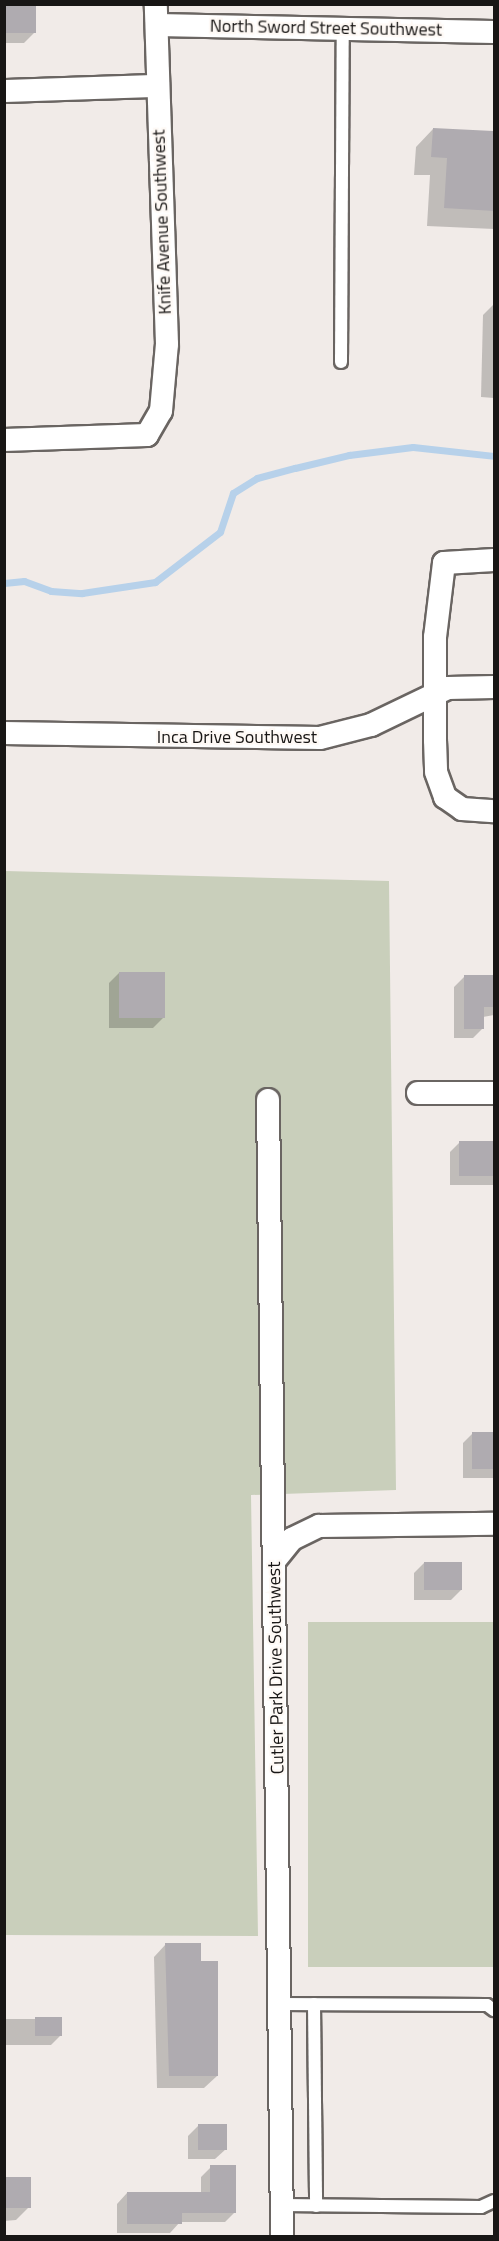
<!DOCTYPE html>
<style>
body{margin:0}
#map{position:relative;width:499px;height:2241px;overflow:hidden;background:#f1ebe8;font-family:"Titillium Web",sans-serif}
div>[style]{position:absolute}
[style*='--x']{left:calc(var(--x)*1px);top:calc(var(--y)*1px);width:calc(var(--w)*1px);rotate:calc(var(--a)*1deg)}
.green>*{inset:0;background:#c9cfbb;transform-origin:0 0}
.shadow>*{inset:0;background:#0003}
.stream>*{height:7px;margin:-3.5px;padding:0 3.5px;transform-origin:3.5px;border-radius:3.5px;background:#b7d1ea}
.building>*{inset:0;background:#afabb0;transform-origin:0 0}
.roads{filter:drop-shadow(2px 0 #6a6562) drop-shadow(-2px 0 #6a6562) drop-shadow(0 2px #6a6562) drop-shadow(0 -2px #6a6562)}
.lane>*{height:12px;margin:-6px;padding:0 6px;transform-origin:6px;border-radius:6px;background:#fff}
.street>*{height:22px;margin:-11px;padding:0 11px;transform-origin:11px;border-radius:11px;background:#fff}
span{translate:-50% -50%;white-space:nowrap;text-align:center;line-height:1.15;-webkit-text-stroke:4.5px #fef9f5;paint-order:stroke}
.street-label{font-size:18px;color:#181615}
.frame{position:absolute;inset:0;border:6px solid #181615;pointer-events:none}
</style>
<div id="map">
<div class="green">
<i style="clip-path:polygon(5px 871px,389px 881px,396px 1490px,251px 1495px,258px 1936px,5px 1935px)"></i>
<i style="left:308px;top:1622px;width:186px;height:345px"></i>
</div>
<div class="shadow">
<i style="clip-path:polygon(4px 4px,34px 33px,24px 43px,4px 43px)"></i>
<i style="clip-path:polygon(433px 129px,494px 157px,494px 229px,427px 226px,430px 175px,414px 175px,416px 147px)"></i>
<i style="clip-path:polygon(494px 304px,494px 398px,481px 397px,483px 315px)"></i>
<i style="clip-path:polygon(119px 973px,163px 1018px,153px 1028px,109px 1028px,109px 983px)"></i>
<i style="clip-path:polygon(464px 977px,494px 977px,494px 1015px,483px 1017px,483px 1028px,473px 1038px,454px 1038px,454px 987px)"></i>
<i style="clip-path:polygon(460px 1142px,494px 1142px,494px 1185px,450px 1185px,450px 1152px)"></i>
<i style="clip-path:polygon(473px 1433px,494px 1433px,494px 1478px,463px 1478px,463px 1443px)"></i>
<i style="clip-path:polygon(424px 1563px,461px 1590px,451px 1600px,414px 1600px,414px 1573px)"></i>
<i style="clip-path:polygon(166px 1944px,200px 1963px,217px 2076px,204px 2088px,157px 2088px,154px 1957px)"></i>
<i style="clip-path:polygon(4px 2019px,60px 2019px,60px 2036px,51px 2045px,4px 2045px)"></i>
<i style="clip-path:polygon(198px 2126px,226px 2149px,215px 2159px,188px 2159px,188px 2136px)"></i>
<i style="clip-path:polygon(211px 2167px,235px 2212px,225px 2222px,180px 2222px,170px 2233px,117px 2233px,117px 2204px,127px 2193px,201px 2193px,201px 2177px)"></i>
<i style="clip-path:polygon(4px 2179px,29px 2207px,16px 2220px,4px 2221px)"></i>
</div>
<div class="stream">
<i style="--x:4;--y:583;--w:20;--a:-6"></i>
<i style="--x:24;--y:581;--w:29;--a:20"></i>
<i style="--x:51;--y:591;--w:31;--a:4"></i>
<i style="--x:82;--y:593;--w:74;--a:-8.6"></i>
<i style="--x:155;--y:582;--w:82;--a:-37.6"></i>
<i style="--x:220;--y:532;--w:41;--a:-71.6"></i>
<i style="--x:233;--y:493;--w:28;--a:-32"></i>
<i style="--x:257;--y:478;--w:39;--a:-15"></i>
<i style="--x:295;--y:468;--w:56;--a:-13.5"></i>
<i style="--x:349;--y:455;--w:64;--a:-7.1"></i>
<i style="--x:413;--y:447;--w:81;--a:6.3"></i>
</div>
<div class="building">
<i style="left:4px;top:4px;width:32px;height:29px"></i>
<i style="clip-path:polygon(433px 128px,493px 131px,495px 211px,444px 208px,447px 158px,431px 157px)"></i>
<i style="left:119px;top:972px;width:46px;height:46px"></i>
<i style="clip-path:polygon(464px 975px,495px 975px,495px 1007px,484px 1007px,484px 1029px,464px 1029px)"></i>
<i style="left:459px;top:1141px;width:36px;height:35px"></i>
<i style="left:472px;top:1432px;width:23px;height:37px"></i>
<i style="left:424px;top:1562px;width:38px;height:28px"></i>
<i style="clip-path:polygon(165px 1943px,201px 1943px,201px 1961px,218px 1961px,218px 2076px,169px 2076px)"></i>
<i style="left:35px;top:2017px;width:27px;height:19px"></i>
<i style="left:198px;top:2124px;width:29px;height:26px"></i>
<i style="clip-path:polygon(210px 2165px,236px 2165px,236px 2213px,182px 2213px,182px 2224px,127px 2224px,127px 2192px,210px 2192px)"></i>
<i style="left:4px;top:2177px;width:27px;height:31px"></i>
</div>
<div class="roads">
<div class="lane">
<i style="--x:341;--y:362;--w:333;--a:-89.7"></i>
<i style="--x:280;--y:2004;--w:207;--a:0.3"></i>
<i style="--x:487;--y:2005;--w:9;--a:36"></i>
<i style="--x:314;--y:2004;--w:202;--a:89.4"></i>
<i style="--x:282;--y:2205;--w:199;--a:0.6"></i>
<i style="--x:481;--y:2207;--w:14;--a:-25"></i>
</div>
<div class="street">
<i style="--x:157;--y:25;--w:337;--a:1.2"></i>
<i style="--x:4;--y:91;--w:153;--a:-1.9"></i>
<i style="--x:4;--y:440;--w:143;--a:-2"></i>
<i style="--x:147;--y:435;--w:28;--a:-60"></i>
<i style="--x:161;--y:411;--w:67;--a:-84.9"></i>
<i style="--x:167;--y:344;--w:340;--a:-91.9"></i>
<i style="--x:494;--y:560;--w:50;--a:176.6"></i>
<i style="--x:444;--y:563;--w:75;--a:96.9"></i>
<i style="--x:435;--y:637;--w:103;--a:90"></i>
<i style="--x:435;--y:740;--w:32;--a:88"></i>
<i style="--x:436;--y:772;--w:27;--a:70"></i>
<i style="--x:445;--y:797;--w:21;--a:35"></i>
<i style="--x:462;--y:809;--w:32;--a:4"></i>
<i style="--x:4;--y:733;--w:316;--a:0.9"></i>
<i style="--x:320;--y:738;--w:53;--a:-14.3"></i>
<i style="--x:371;--y:725;--w:85;--a:-25.7"></i>
<i style="--x:448;--y:688;--w:46;--a:-1.2"></i>
<i style="--x:418;--y:1093;--w:76;--a:0"></i>
<i style="--x:268;--y:1100;--w:1136;--a:89.29"></i>
<i style="--x:275;--y:1560;--w:27;--a:-51"></i>
<i style="--x:292;--y:1539;--w:30;--a:-26"></i>
<i style="--x:319;--y:1526;--w:175;--a:-0.7"></i>
</div>
</div>
<div class="street-label">
<span style="left:326px;top:28px;rotate:1deg">North Sword Street Southwest</span>
<span style="left:162px;top:222px;rotate:-92deg">Knife Avenue Southwest</span>
<span style="left:237px;top:737px">Inca Drive Southwest</span>
<span style="left:276px;top:1668px;rotate:-91deg">Cutler Park Drive Southwest</span>
</div>
<div class="frame"></div>
</div>
